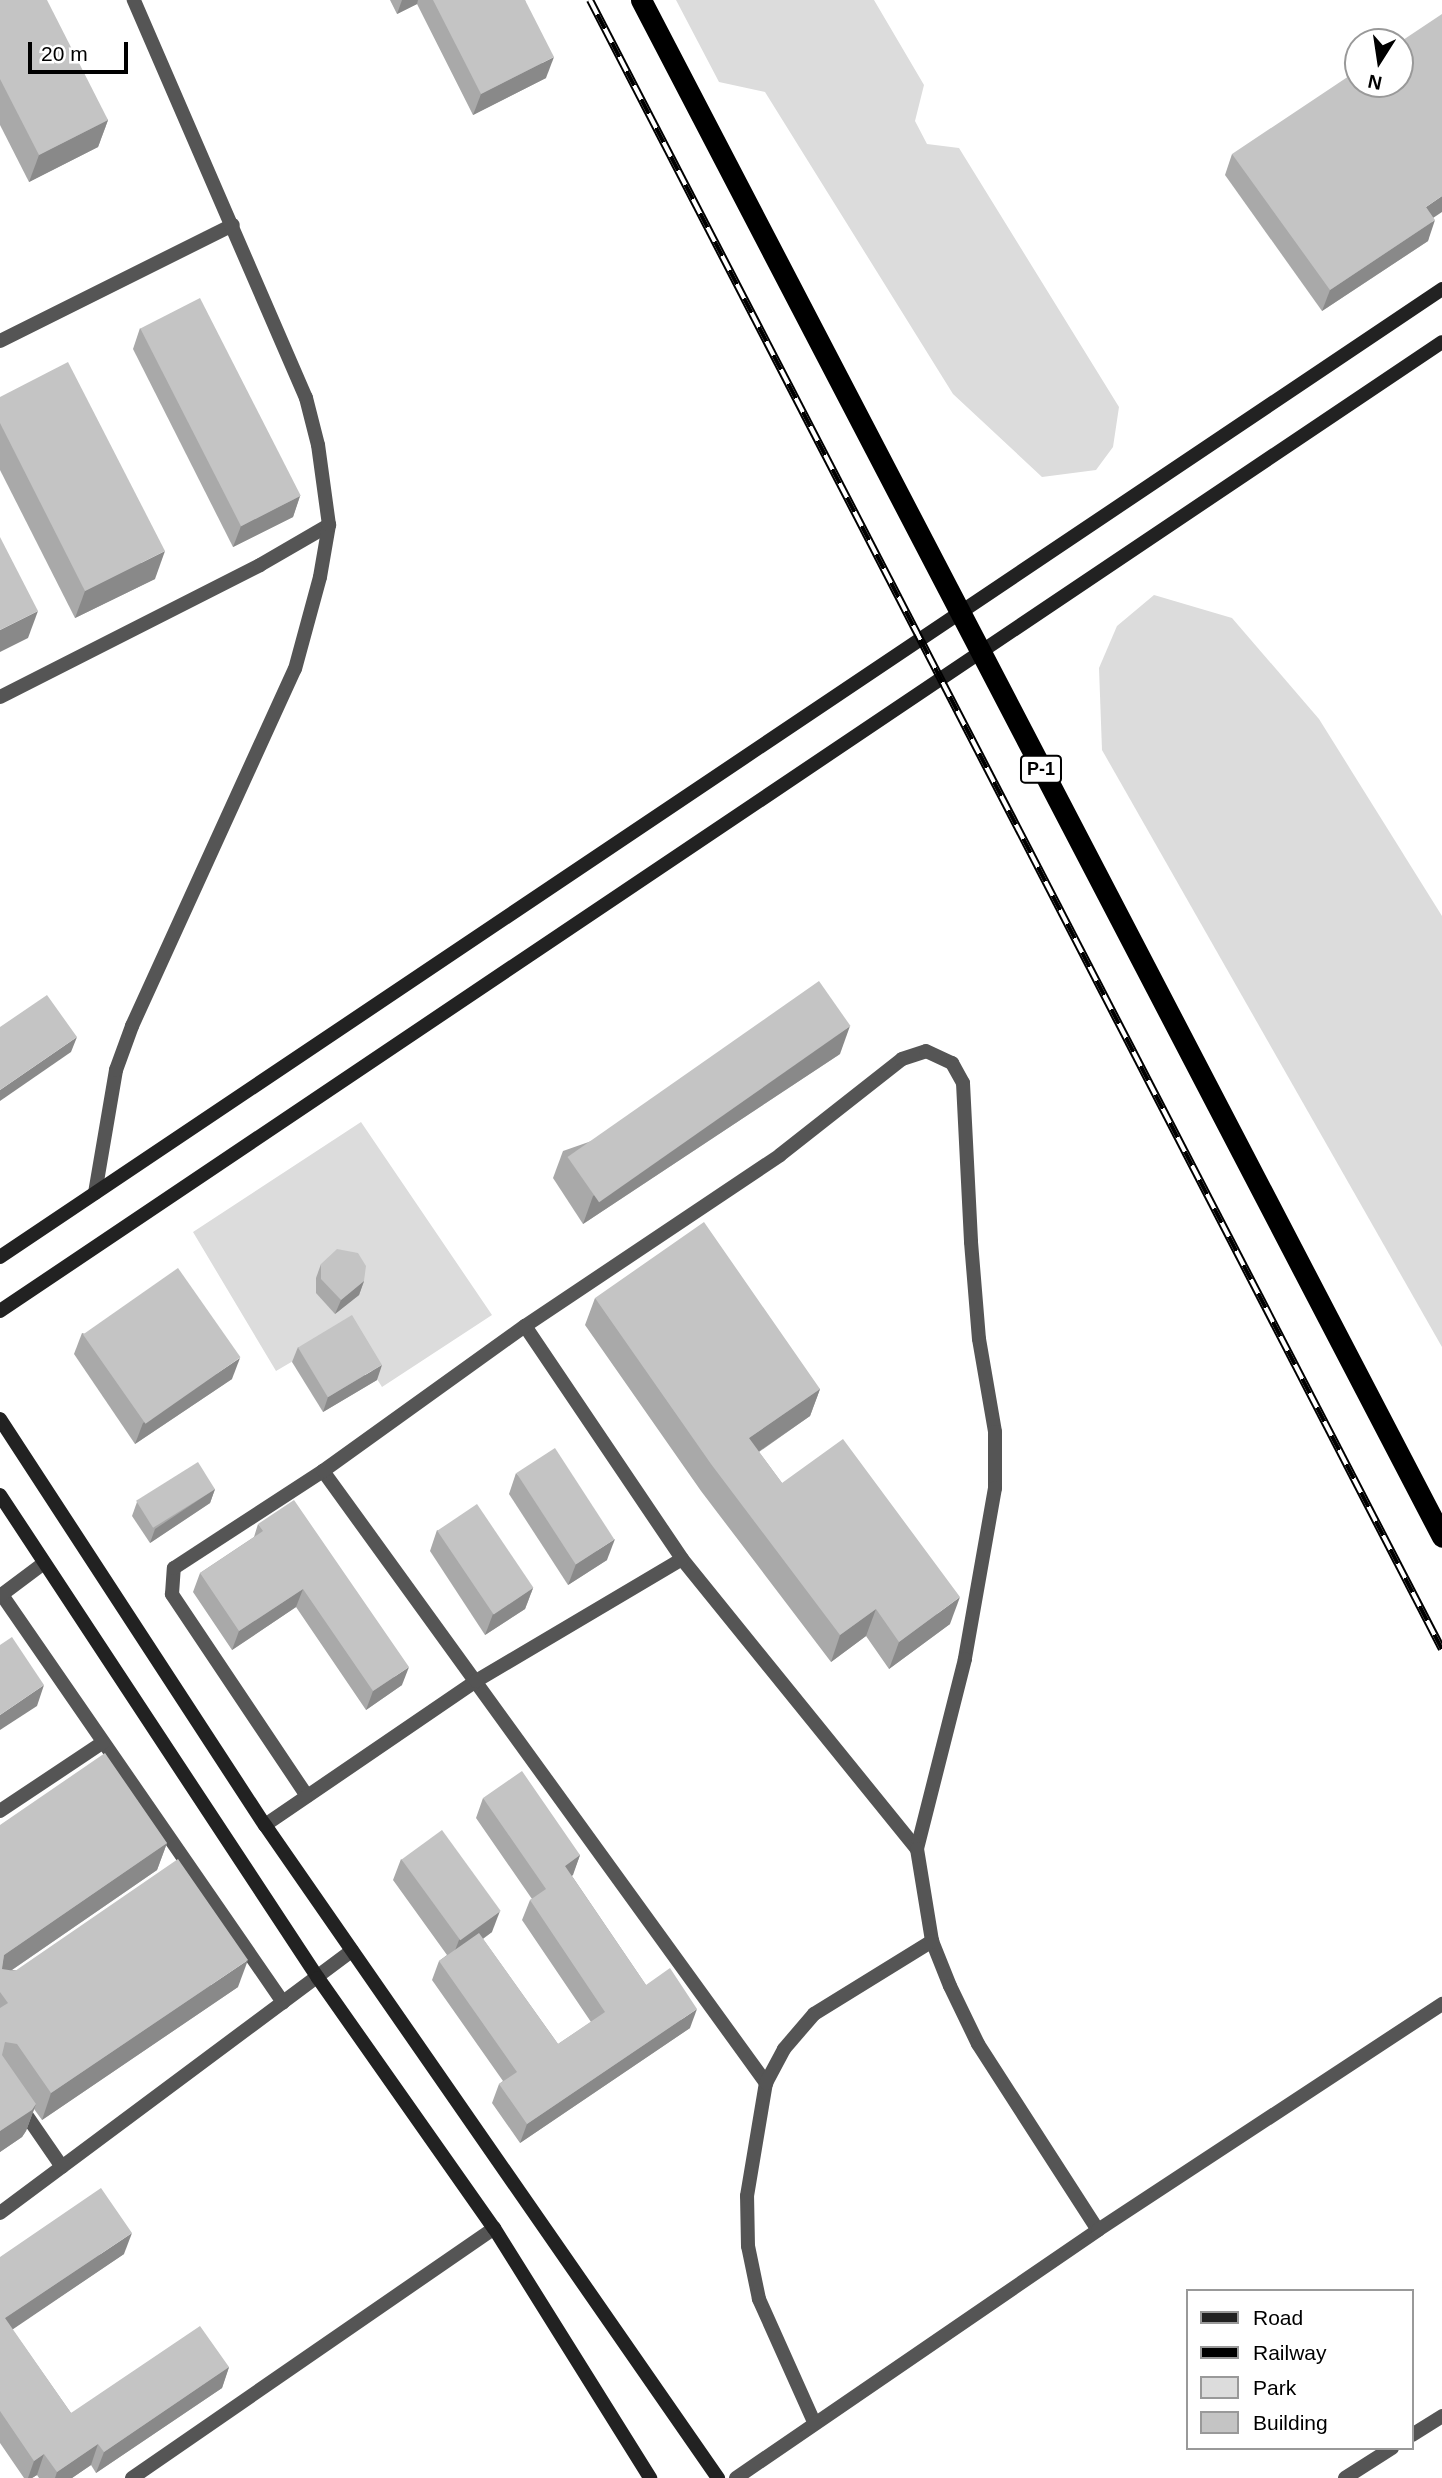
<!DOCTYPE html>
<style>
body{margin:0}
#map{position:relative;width:1442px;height:2478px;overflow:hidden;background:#fff;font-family:Arial,sans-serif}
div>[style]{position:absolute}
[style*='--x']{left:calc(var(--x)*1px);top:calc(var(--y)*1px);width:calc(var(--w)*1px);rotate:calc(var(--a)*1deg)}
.green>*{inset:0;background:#dcdcdc}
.street>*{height:14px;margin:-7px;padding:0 7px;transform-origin:7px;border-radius:7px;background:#555}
.secondary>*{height:14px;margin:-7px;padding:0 7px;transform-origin:7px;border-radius:7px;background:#222}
.highway>*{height:21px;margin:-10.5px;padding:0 10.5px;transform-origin:10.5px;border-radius:10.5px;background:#000}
.rail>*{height:8px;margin-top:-4px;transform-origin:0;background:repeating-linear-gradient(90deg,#fff 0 16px,#000 0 32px);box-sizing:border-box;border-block:2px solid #000}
.wall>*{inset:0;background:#a9a9a9}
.shaded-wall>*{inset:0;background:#898989}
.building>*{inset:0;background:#c4c4c4;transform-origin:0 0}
span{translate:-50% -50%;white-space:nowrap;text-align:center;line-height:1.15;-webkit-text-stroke:6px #fff;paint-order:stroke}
.shield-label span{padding:2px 5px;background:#fff;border:2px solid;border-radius:5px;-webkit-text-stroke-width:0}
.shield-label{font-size:18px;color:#000;font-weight:700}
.legend{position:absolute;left:1186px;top:2289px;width:228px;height:161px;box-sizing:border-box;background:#fff;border:2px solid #999;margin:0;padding:9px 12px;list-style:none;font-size:21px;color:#000}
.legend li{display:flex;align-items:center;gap:14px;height:35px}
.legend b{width:35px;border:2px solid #999}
.north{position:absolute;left:1344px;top:28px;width:70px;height:70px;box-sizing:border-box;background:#fff;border:2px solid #999;border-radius:50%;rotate:192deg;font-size:19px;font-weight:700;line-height:28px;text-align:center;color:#000}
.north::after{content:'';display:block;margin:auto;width:24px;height:32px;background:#000;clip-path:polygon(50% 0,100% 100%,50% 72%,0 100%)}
.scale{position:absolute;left:28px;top:42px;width:100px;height:32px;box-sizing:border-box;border:4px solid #000;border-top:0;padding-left:9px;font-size:21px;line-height:24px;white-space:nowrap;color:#000;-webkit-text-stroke:5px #fff;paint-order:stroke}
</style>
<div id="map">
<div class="green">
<i style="clip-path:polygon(676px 0,874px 0,924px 85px,915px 121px,927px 144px,959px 148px,1119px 407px,1113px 447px,1096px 470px,1042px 477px,953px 394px,765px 92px,719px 82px)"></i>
<i style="clip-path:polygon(1154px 595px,1232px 618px,1319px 719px,1442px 916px,1442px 1347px,1102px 750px,1099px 668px,1117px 626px)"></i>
<i style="clip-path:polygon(361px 1122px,492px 1315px,382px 1387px,346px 1330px,276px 1371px,193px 1232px)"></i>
</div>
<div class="street">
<i style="--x:0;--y:341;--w:260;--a:-26.5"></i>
<i style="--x:0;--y:697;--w:292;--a:-26.9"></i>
<i style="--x:260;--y:565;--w:80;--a:-30.1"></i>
<i style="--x:95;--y:1193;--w:125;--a:-80.3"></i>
<i style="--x:116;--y:1070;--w:47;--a:-70"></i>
<i style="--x:132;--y:1026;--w:392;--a:-65.5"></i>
<i style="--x:295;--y:669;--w:95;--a:-74.8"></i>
<i style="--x:320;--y:577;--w:53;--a:-80.2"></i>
<i style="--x:329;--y:525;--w:81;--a:-97.8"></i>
<i style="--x:318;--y:445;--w:49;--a:-104.3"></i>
<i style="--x:306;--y:398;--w:434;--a:-113.4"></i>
<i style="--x:525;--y:1326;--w:281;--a:56"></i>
<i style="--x:682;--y:1559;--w:373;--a:51"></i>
<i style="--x:323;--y:1471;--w:756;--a:54.1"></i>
<i style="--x:2;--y:1595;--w:495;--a:55.4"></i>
<i style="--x:0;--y:1596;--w:55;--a:-36.9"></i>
<i style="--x:307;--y:1796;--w:243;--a:-123.8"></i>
<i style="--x:172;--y:1594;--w:26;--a:-86"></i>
<i style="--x:174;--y:1568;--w:178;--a:-33.1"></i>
<i style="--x:323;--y:1471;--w:249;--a:-35.7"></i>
<i style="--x:525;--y:1326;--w:307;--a:-33.8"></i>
<i style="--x:780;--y:1155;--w:155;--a:-38.2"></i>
<i style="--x:902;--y:1059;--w:25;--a:-18"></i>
<i style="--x:926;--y:1051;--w:29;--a:25"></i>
<i style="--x:952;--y:1063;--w:23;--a:61"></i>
<i style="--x:963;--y:1083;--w:159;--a:87.1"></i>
<i style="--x:971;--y:1242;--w:97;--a:85.3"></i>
<i style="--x:979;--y:1339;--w:94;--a:80.2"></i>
<i style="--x:995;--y:1432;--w:56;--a:90"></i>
<i style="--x:995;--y:1488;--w:174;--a:100"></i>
<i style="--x:965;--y:1659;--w:196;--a:104.2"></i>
<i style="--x:917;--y:1849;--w:93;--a:80.7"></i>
<i style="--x:932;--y:1941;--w:48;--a:68.2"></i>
<i style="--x:950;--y:1986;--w:64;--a:64.2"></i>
<i style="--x:978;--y:2044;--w:221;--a:57.2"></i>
<i style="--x:0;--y:1811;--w:123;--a:-33.7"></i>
<i style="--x:265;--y:1825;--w:255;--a:-34.3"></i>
<i style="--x:476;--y:1681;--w:239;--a:-30.6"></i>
<i style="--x:0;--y:2077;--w:109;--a:55.4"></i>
<i style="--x:0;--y:2213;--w:439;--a:-36.7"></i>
<i style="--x:814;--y:2422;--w:135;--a:-114.1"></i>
<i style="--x:759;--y:2299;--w:54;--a:-101.7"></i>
<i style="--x:748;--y:2246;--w:50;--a:-91.1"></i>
<i style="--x:747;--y:2196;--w:115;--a:-80.5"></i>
<i style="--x:766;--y:2083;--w:38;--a:-62"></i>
<i style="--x:784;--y:2049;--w:46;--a:-49.4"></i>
<i style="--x:814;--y:2014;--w:139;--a:-31.7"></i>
<i style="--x:1412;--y:2435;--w:36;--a:-32"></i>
<i style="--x:132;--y:2478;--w:440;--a:-34.6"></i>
<i style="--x:736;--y:2478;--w:439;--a:-34.4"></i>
<i style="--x:1098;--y:2230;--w:412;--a:-33.3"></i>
<i style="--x:1345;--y:2478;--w:56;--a:-32.6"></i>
</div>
<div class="secondary">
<i style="--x:0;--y:1257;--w:1737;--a:-33.87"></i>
<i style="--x:0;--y:1311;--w:1737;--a:-33.9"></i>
<i style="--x:0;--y:1419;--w:485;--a:56.9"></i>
<i style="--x:265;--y:1825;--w:795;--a:55.25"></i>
<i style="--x:0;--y:1495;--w:578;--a:56.64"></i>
<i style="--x:318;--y:1978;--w:306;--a:54.9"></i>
<i style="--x:494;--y:2228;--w:295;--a:58"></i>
</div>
<div class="highway">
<i style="--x:641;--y:0;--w:1733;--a:62.47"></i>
</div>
<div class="rail">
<i style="--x:590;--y:0;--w:1856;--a:62.68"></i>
</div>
<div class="wall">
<i style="clip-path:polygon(0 0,108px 120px,98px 147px,29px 182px,0 125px)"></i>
<i style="clip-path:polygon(390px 0,525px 0,546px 78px,473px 115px,417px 4px,397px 14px)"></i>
<i style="clip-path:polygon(1232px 154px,1433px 218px,1428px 241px,1322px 311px,1225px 175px)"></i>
<i style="clip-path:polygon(140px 328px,300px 496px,293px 517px,233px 547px,133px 349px)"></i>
<i style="clip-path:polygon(0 397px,155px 579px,75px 618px,0 470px)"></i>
<i style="clip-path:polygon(840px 1054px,583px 1224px,553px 1178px,563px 1151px)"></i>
<i style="clip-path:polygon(321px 1264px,364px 1281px,359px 1295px,335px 1314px,316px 1293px,316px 1278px)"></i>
<i style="clip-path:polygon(595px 1298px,820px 1389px,810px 1416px,759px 1452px,782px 1483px,950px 1624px,889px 1669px,866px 1636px,831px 1662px,701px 1491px,585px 1325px)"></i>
<i style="clip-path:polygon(82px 1333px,232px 1379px,135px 1444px,74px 1354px)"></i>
<i style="clip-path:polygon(298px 1347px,377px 1380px,323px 1412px,292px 1362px)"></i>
<i style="clip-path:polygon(516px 1473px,607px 1560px,568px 1585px,509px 1494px)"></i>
<i style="clip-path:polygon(215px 1489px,210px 1503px,150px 1543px,132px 1516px,137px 1502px)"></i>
<i style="clip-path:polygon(258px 1524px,402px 1685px,366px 1710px,296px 1607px,232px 1650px,193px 1592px,200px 1573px,254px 1537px)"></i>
<i style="clip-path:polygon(437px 1530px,533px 1588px,525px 1609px,485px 1635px,430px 1551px)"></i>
<i style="clip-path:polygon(483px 1798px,580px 1855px,572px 1876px,646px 1985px,690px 2028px,520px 2143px,492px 2103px,499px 2084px,503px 2081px,432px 1980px,439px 1961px,447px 1955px,393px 1880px,401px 1859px,492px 1932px,483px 1939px,558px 2044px,591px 2022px,522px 1920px,530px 1900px,532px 1899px,476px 1818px)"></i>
<i style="clip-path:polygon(0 1825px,167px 1843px,157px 1870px,12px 1970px,238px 1987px,42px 2120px,34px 2109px,26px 2131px,22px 2137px,0 2152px)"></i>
<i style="clip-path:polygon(124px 2254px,12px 2329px,71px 2413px,229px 2367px,222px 2388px,96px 2473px,91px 2465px,72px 2478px,39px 2478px,37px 2475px,32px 2478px,24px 2478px,0 2443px,0 2257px)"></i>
</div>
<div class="shaded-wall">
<i style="clip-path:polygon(402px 0,418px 0,417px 4px,397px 14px)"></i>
<i style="clip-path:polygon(554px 57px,546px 78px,473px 115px,481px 94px)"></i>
<i style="clip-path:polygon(108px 120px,98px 147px,29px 182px,39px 155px)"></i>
<i style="clip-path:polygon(1442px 196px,1442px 212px,1418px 228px,1426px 207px)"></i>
<i style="clip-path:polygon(1435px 220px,1428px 241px,1322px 311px,1330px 290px)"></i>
<i style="clip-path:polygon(300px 496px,293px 517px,233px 547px,241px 526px)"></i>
<i style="clip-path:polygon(165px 551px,155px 579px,75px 618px,85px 591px)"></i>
<i style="clip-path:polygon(38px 611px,28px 638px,0 652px,0 630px)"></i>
<i style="clip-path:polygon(850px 1026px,840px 1054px,583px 1224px,593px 1196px)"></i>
<i style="clip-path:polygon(77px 1037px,71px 1052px,0 1101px,0 1090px)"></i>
<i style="clip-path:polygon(364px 1281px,359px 1295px,335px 1314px,341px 1300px)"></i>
<i style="clip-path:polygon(240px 1358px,232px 1379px,135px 1444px,143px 1423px)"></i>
<i style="clip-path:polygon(382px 1365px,377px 1380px,323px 1412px,328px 1397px)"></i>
<i style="clip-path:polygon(820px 1389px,810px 1416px,739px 1465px,749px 1438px)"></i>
<i style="clip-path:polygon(215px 1489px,210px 1503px,150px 1543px,155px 1529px)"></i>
<i style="clip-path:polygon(615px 1539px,607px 1560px,568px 1585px,576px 1564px)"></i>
<i style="clip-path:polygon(533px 1588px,525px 1609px,485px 1635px,493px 1614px)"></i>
<i style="clip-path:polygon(303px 1589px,296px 1607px,232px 1650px,239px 1631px)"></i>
<i style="clip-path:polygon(960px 1597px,950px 1624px,889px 1669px,899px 1642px)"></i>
<i style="clip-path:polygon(876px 1609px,866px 1636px,831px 1662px,840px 1635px)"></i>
<i style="clip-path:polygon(409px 1667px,402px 1685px,366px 1710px,373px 1691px)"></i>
<i style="clip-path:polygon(44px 1685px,37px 1706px,0 1730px,0 1715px)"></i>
<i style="clip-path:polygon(167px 1843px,157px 1870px,0 1978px,4px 1955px)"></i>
<i style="clip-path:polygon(580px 1855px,573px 1875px,558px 1885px,565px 1866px)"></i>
<i style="clip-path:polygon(500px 1911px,492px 1932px,451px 1961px,459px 1940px)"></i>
<i style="clip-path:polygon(248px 1960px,238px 1987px,42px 2120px,51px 2093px)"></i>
<i style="clip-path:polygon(697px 2009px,690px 2028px,520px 2143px,527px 2124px)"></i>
<i style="clip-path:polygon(36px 2104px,26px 2131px,22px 2137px,0 2152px,0 2131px)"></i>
<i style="clip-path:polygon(132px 2233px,124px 2254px,0 2338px,5px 2318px)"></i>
<i style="clip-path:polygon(229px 2367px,222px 2388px,96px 2473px,104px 2452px)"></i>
<i style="clip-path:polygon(98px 2444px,91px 2465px,72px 2478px,55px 2478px,57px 2472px)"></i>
<i style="clip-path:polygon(44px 2454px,37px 2475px,32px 2478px,28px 2478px,34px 2461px)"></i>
</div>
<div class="building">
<i style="clip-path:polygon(0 0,47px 0,108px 120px,39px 155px,0 79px)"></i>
<i style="clip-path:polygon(433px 0,525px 0,554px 57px,481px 94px)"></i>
<i style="clip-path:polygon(1442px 14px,1442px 196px,1426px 207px,1435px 220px,1330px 290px,1232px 154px,1358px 70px,1358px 84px,1400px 84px,1400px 42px)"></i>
<i style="left:200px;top:298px;width:222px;height:67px;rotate:63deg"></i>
<i style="clip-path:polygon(68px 362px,165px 551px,85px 591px,0 423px,0 397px)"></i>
<i style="clip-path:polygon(0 537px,38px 611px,0 630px)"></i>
<i style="left:819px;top:981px;width:55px;height:307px;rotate:55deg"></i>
<i style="clip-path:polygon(47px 995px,77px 1037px,0 1090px,0 1027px)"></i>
<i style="clip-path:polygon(704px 1222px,820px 1389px,749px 1438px,782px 1483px,843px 1439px,960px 1597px,899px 1642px,876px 1609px,840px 1635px,711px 1464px,595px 1298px)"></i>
<i style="clip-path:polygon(337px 1249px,358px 1253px,366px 1266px,364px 1281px,341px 1300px,321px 1279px,321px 1264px)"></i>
<i style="left:178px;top:1268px;width:109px;height:116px;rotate:55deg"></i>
<i style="left:352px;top:1315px;width:58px;height:63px;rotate:59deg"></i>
<i style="left:555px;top:1448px;width:109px;height:46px;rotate:57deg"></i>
<i style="left:198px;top:1462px;width:32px;height:73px;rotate:58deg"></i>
<i style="clip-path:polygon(294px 1500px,409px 1667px,373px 1691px,303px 1589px,239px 1631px,200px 1573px,263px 1531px,258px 1524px)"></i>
<i style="left:477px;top:1504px;width:101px;height:48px;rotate:56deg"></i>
<i style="clip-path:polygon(12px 1637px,44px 1685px,0 1715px,0 1645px)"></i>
<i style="clip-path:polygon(105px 1753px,167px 1843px,4px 1955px,2px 1969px,15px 1971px,178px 1859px,248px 1960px,51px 2093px,17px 2044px,5px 2042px,2px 2055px,36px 2104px,32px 2110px,0 2131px,0 2008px,8px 2003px,0 1992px,0 1825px)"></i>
<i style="clip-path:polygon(522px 1771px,580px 1855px,565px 1866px,646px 1985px,670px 1968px,697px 2009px,527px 2124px,499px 2084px,517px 2072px,439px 1961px,479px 1933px,558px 2044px,605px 2012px,530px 1900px,546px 1889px,483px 1798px)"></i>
<i style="left:442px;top:1830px;width:100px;height:50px;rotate:54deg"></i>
<i style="clip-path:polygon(101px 2188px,132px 2233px,5px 2318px,71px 2413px,200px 2326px,229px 2367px,104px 2452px,98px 2444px,57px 2472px,44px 2454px,34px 2461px,0 2411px,0 2257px)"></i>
</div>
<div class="shield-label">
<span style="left:1041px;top:769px">P-1</span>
</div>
<ul class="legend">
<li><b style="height:9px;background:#222"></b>Road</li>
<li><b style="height:9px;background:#000"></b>Railway</li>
<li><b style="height:19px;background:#dcdcdc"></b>Park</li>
<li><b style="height:19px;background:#c4c4c4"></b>Building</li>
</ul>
<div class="north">N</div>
<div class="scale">20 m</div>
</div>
